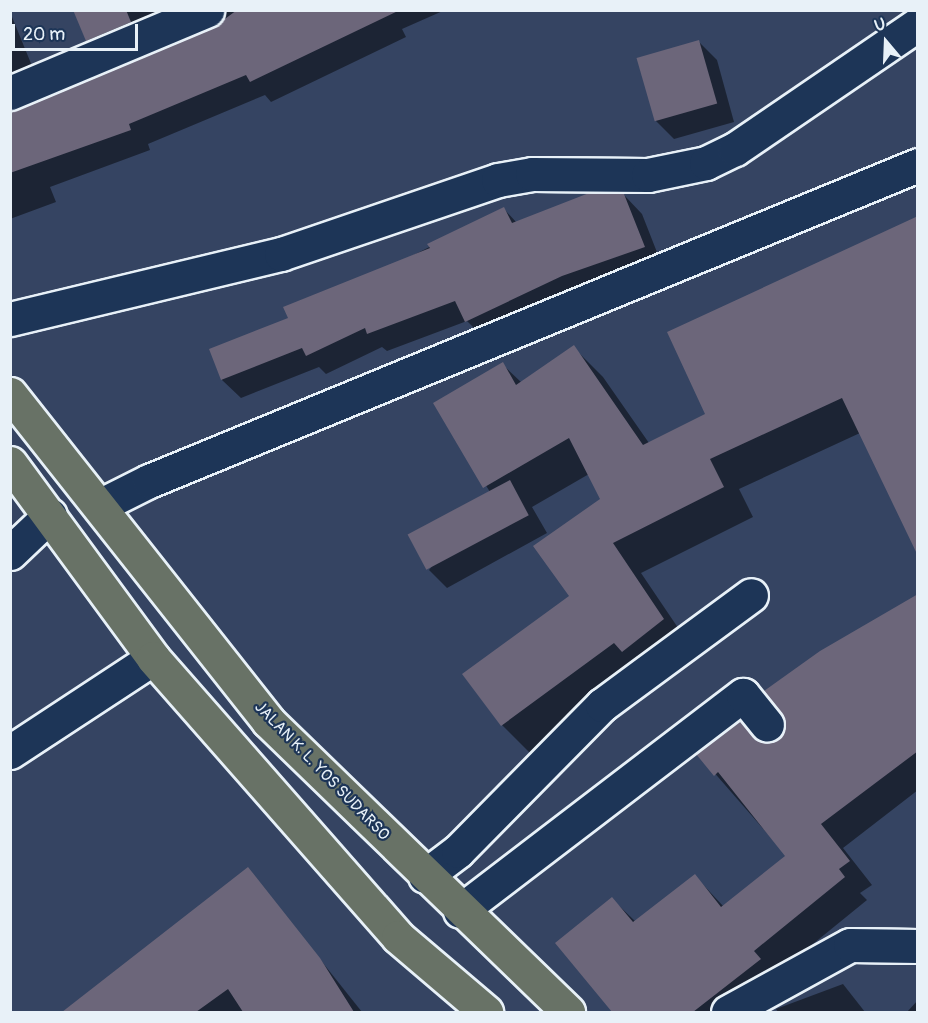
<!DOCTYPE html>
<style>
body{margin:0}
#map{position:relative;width:928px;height:1023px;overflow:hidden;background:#354462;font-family:Pangolin,sans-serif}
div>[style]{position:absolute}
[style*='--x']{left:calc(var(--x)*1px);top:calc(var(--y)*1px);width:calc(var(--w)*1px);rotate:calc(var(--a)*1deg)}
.shadow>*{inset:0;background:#0007}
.building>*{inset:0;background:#6c667a;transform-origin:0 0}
.roads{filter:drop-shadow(2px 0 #e8f1f8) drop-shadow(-2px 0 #e8f1f8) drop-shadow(0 2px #e8f1f8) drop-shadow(0 -2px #e8f1f8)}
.minor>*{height:33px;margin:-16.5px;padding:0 16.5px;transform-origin:16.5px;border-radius:16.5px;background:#1d3557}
.highway>*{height:33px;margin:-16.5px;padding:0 16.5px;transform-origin:16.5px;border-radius:16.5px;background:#687266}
span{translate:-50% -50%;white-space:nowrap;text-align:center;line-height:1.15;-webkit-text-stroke:4.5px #1d3557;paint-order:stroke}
.street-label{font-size:16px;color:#e8f1f8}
.frame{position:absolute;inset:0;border:12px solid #e8f1f8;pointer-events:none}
.north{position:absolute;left:856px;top:12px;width:60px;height:60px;-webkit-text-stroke:4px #1d3557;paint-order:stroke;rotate:341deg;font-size:16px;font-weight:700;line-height:24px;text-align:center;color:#e8f1f8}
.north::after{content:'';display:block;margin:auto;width:21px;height:27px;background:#e8f1f8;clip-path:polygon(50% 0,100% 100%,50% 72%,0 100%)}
.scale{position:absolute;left:12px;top:24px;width:126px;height:27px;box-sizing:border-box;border:3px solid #e8f1f8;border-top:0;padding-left:8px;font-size:18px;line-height:21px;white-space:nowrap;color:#e8f1f8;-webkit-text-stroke:4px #1d3557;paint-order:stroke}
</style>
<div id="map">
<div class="shadow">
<i style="clip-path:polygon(75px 10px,445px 10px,402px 29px,406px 37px,271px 102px,265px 95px,148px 144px,150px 150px,50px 187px,56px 202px,10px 219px,10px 112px,215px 29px,227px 13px,108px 60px,87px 40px)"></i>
<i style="clip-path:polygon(10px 12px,41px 88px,23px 96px,10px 112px)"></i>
<i style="clip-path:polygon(699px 42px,717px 60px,734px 122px,674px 139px,655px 120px)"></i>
<i style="clip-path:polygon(624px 195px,642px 214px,662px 265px,485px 339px,467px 321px,387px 351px,382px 347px,326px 374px,319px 367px,241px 398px,222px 380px,211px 350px,290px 318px,504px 209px,517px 223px)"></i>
<i style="clip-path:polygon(918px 218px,860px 433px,739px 489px,753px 517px,641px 573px,693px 650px,532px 755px,502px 725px,571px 596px,602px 499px,589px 474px,532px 507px,547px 533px,447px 588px,429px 570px,490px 492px,435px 403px,502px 364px,522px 383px,573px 347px,603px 377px,649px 443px,707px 414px)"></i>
<i style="clip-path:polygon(918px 596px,918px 790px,843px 848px,872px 885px,860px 893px,867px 900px,776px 974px,745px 1012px,614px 1012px,557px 943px,612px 899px,636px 922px,695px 876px,724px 907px,787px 856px,698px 754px,780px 741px)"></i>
<i style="clip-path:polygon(248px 869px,362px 1012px,63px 1012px)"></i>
<i style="clip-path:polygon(843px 984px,865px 1012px,778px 1012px,776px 1009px)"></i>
<i style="clip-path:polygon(918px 1000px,918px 1012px,907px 1012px)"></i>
</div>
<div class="building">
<i style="clip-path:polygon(73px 10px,126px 10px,131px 22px,86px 41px)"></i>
<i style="clip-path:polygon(237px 10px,400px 10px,250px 82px,246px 75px,129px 124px,131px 130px,10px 173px,10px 111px,214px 27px)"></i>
<i style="left:699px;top:40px;width:66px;height:65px;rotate:74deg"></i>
<i style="clip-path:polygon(589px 193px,624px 194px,645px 247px,562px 276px,465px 322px,455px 301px,367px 334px,365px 328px,306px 356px,302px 348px,221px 380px,209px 349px,288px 318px,283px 307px,430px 248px,427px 244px,504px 207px,512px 223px)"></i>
<i style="clip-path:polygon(918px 216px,918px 556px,842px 398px,710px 459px,724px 487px,613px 543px,664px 619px,622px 652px,614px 643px,501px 726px,462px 674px,569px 596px,533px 546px,600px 499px,569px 438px,483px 488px,433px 403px,503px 362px,516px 385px,574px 345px,643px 445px,705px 414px,667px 332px)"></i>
<i style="left:510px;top:480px;width:40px;height:116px;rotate:62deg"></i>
<i style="clip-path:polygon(918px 594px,918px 751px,821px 824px,850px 861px,839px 869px,845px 877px,754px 951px,761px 959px,693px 1012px,612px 1012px,555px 943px,612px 897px,633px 922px,695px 874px,721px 907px,785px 856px,718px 772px,714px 776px,696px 754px,740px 721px,760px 742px,778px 740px,785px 722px,764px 691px,820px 651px)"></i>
<i style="clip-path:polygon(248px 867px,320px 958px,354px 1012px,243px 1012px,228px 989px,196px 1012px,62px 1012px)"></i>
</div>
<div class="roads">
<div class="minor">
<i style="--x:10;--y:93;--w:214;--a:-22.8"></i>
<i style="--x:10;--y:319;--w:279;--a:-13.5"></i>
<i style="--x:281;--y:254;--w:229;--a:-18.8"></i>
<i style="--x:498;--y:180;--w:35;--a:-10"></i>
<i style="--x:532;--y:174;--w:116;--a:0.5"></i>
<i style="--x:648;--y:175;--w:59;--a:-11.7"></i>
<i style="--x:706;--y:163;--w:32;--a:-26"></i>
<i style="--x:735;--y:149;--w:222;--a:-34.3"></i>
<i style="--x:101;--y:505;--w:54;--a:-26.6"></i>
<i style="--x:149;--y:481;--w:831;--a:-22.34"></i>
<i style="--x:10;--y:553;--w:55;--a:-43.5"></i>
<i style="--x:10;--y:752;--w:171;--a:-33.3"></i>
<i style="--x:425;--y:876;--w:41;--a:-37.1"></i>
<i style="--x:458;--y:851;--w:205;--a:-45.4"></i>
<i style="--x:602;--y:705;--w:185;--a:-36.4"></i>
<i style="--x:460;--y:911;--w:356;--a:-37.4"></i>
<i style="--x:743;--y:695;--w:38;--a:51"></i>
<i style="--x:728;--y:1012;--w:139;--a:-28.8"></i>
<i style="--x:850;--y:945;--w:68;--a:0.8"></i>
</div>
<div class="highway">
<i style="--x:10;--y:394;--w:417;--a:51.7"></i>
<i style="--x:268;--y:721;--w:418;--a:44.1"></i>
<i style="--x:10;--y:463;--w:242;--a:53.7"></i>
<i style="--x:153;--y:658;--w:371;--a:48.7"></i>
<i style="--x:398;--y:937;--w:116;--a:40.4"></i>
</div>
</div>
<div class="street-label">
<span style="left:322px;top:771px;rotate:46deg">JALAN K. L. YOS SUDARSO</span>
</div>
<div class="frame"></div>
<div class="north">U</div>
<div class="scale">20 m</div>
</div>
